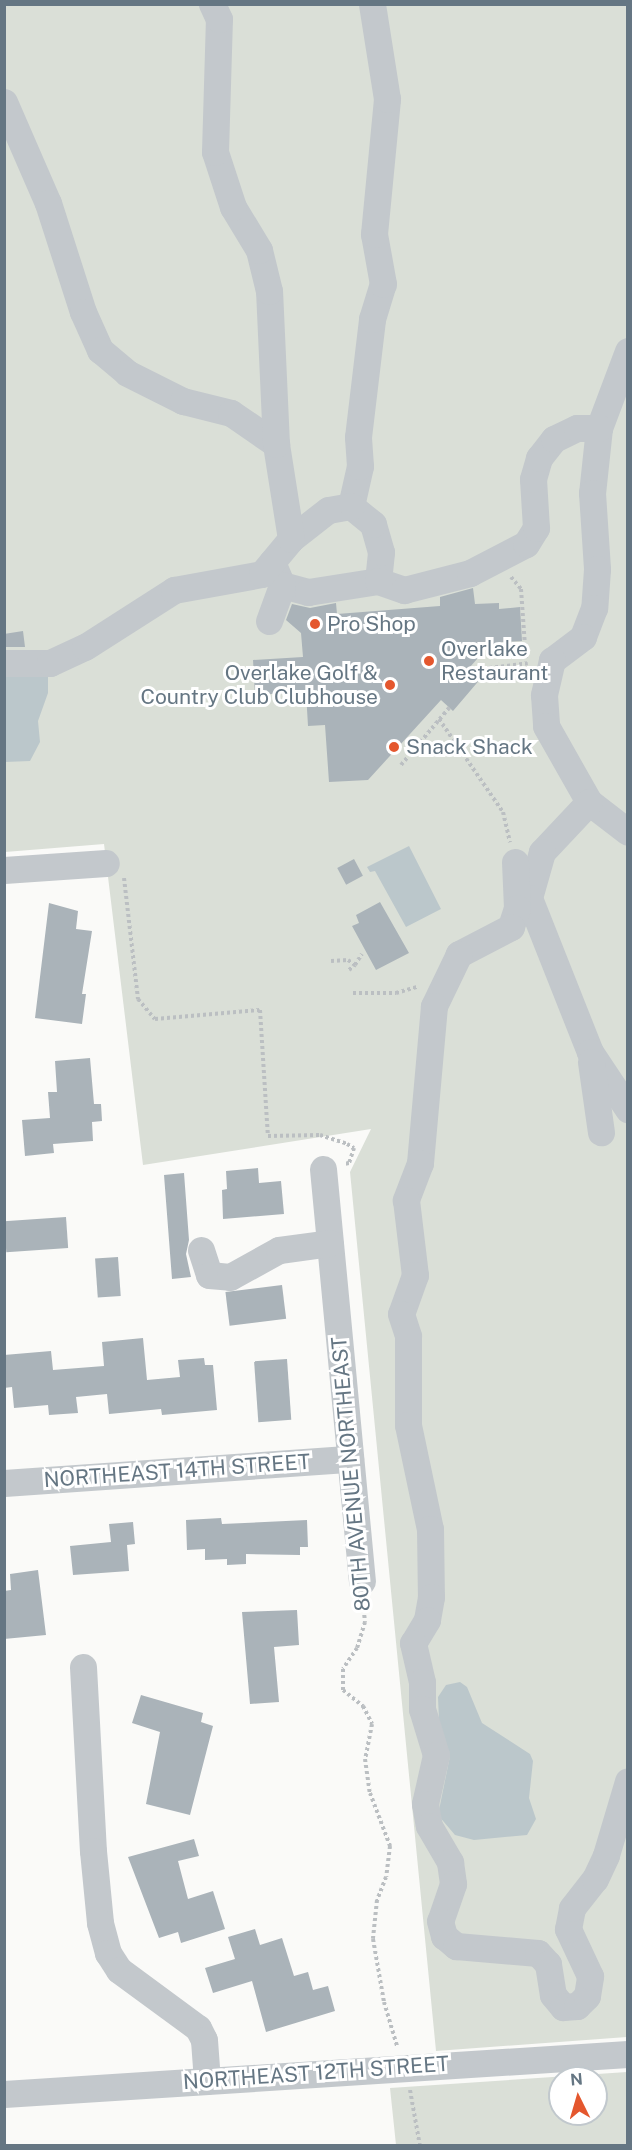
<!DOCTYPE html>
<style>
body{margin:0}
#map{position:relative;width:632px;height:2150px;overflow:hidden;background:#fafaf8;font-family:"Public Sans",sans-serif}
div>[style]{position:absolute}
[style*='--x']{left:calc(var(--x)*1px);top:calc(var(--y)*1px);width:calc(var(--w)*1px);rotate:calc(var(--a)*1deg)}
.green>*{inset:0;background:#dadfd7}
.water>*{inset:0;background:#bbc7cb}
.building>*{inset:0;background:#aab3b9;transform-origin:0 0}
.path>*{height:4px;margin-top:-2px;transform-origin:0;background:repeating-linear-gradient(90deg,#bbbfc2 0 3px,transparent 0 6px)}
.minor>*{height:27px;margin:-13.5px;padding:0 13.5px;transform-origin:13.5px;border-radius:13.5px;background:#c3c8cc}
.dots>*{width:16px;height:16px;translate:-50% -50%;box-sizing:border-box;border:3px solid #fff;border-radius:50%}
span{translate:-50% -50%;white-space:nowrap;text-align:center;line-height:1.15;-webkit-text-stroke:6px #fff;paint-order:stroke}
.poi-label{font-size:21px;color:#657683}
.left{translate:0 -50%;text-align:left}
.right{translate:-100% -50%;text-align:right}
.street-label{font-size:21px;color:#657683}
.frame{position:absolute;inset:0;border:6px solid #657683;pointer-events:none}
.north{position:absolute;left:548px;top:2066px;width:60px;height:60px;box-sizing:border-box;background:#fff;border:2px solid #c1c8cd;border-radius:50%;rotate:355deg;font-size:16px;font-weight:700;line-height:24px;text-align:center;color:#657683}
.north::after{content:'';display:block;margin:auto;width:21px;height:27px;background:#e4572e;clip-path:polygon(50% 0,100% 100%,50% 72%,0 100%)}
</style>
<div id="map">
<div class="green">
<i style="clip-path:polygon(5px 5px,627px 5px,627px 2037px,436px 2051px,350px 1172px,371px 1129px,143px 1165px,104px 844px,5px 852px)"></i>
<i style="clip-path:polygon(evenodd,627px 2072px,627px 2145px,396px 2145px,390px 2088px,627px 2072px,560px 2078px,596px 2078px,596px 2114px,560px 2114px,560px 2078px)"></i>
</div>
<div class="water">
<i style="clip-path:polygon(5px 670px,45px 671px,48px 677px,48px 693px,38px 721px,40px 742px,30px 761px,5px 762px)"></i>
<i style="clip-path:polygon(409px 846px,441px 909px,406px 927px,375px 871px,370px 872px,367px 867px)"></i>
<i style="clip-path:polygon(460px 1682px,467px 1687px,482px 1723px,530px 1754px,533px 1761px,529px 1798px,536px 1819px,527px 1835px,474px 1840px,455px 1835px,438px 1815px,450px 1756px,439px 1721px,438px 1697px,446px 1685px)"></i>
</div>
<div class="building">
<i style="clip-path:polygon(473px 588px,475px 604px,499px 603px,499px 609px,520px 607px,522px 641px,502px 642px,502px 649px,485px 650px,470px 667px,482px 677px,453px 711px,441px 700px,368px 780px,329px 782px,325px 725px,308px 726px,306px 692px,255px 695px,253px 660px,303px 657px,301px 633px,286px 620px,292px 604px,310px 608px,336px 603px,337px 614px,440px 606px,440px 597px)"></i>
<i style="clip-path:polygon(23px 631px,25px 647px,4px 647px,4px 634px)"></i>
<i style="left:354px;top:859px;width:19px;height:19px;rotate:62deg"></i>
<i style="clip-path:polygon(380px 902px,409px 953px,376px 970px,352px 926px,359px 923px,356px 915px)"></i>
<i style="clip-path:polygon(49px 903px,78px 911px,76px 929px,92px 931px,82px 994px,86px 994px,82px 1024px,35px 1018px)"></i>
<i style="clip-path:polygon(90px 1058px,94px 1104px,101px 1104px,102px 1121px,92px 1122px,93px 1141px,53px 1144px,54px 1153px,25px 1156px,22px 1120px,50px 1118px,48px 1092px,57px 1092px,55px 1061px)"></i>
<i style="clip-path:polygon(258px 1168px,259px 1183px,281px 1181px,284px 1214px,223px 1219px,222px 1190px,227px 1189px,226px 1171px)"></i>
<i style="clip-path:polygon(184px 1173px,189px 1240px,186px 1254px,191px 1277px,172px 1279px,164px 1175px)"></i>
<i style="left:66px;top:1217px;width:31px;height:62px;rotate:86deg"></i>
<i style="left:118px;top:1257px;width:39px;height:23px;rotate:86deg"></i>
<i style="left:282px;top:1285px;width:34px;height:57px;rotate:83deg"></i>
<i style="clip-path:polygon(143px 1338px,147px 1380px,180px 1377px,178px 1360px,204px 1358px,205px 1365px,213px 1365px,217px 1410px,162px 1415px,161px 1409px,109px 1414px,107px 1394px,76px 1397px,78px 1413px,49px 1415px,48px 1405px,14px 1408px,12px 1387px,4px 1388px,4px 1355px,51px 1351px,53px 1370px,104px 1366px,102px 1342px)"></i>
<i style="left:287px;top:1359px;width:61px;height:33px;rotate:86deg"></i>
<i style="clip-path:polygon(221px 1518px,222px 1524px,307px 1520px,308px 1547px,300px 1547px,300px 1555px,246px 1554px,246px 1564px,227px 1565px,227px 1559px,205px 1560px,205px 1549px,187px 1550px,186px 1520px)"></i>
<i style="clip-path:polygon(133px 1522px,135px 1544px,127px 1545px,129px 1571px,73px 1575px,70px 1546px,111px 1542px,109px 1524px)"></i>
<i style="clip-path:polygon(38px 1570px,46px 1635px,4px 1639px,4px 1591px,11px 1590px,10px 1574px)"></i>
<i style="clip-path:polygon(297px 1610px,299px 1645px,274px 1647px,279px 1702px,250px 1704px,242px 1612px)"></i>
<i style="clip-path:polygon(141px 1695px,203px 1713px,201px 1722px,213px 1726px,190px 1815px,146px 1804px,160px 1732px,132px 1723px)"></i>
<i style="clip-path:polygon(194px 1839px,199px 1856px,178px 1861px,188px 1899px,213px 1891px,225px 1929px,181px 1943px,178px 1932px,159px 1938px,128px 1857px)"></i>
<i style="clip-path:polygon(255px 1929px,260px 1945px,282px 1938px,294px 1976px,308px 1972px,313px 1990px,328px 1986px,335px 2011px,266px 2032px,252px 1981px,213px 1993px,205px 1968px,235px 1959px,228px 1937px)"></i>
</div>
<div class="path">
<i style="--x:511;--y:577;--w:16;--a:50"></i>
<i style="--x:521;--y:589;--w:72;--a:86"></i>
<i style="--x:478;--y:674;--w:13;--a:-29"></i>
<i style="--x:489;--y:668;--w:39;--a:-7"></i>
<i style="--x:439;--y:719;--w:113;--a:55.5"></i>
<i style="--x:503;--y:812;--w:31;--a:77"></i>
<i style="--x:401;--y:765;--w:75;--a:-49.9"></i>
<i style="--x:124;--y:878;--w:122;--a:83.4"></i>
<i style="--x:138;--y:999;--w:26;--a:50"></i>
<i style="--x:155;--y:1019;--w:105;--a:-4.9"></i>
<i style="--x:260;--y:1010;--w:126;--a:86.4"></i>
<i style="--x:268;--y:1136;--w:52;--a:-1.1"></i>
<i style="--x:320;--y:1135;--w:28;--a:18"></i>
<i style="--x:347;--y:1144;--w:8;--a:30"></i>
<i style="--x:354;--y:1148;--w:16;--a:108"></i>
<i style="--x:349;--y:1163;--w:5;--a:169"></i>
<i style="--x:331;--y:961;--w:17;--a:-3"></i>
<i style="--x:348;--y:960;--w:9;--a:36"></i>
<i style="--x:355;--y:965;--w:13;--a:-58"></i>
<i style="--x:349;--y:970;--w:8;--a:-40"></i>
<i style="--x:353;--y:993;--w:43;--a:0"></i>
<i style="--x:396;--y:993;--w:22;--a:-16"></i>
<i style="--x:363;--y:1603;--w:19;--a:84"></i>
<i style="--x:365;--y:1622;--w:27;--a:107"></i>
<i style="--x:357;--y:1648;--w:25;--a:124"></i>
<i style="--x:343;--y:1669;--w:21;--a:90"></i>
<i style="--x:343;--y:1690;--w:26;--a:39"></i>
<i style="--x:363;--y:1706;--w:20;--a:63"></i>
<i style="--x:372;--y:1724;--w:36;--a:101"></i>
<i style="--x:365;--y:1759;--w:34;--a:82"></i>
<i style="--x:370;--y:1793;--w:57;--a:69.3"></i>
<i style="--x:390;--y:1846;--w:31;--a:97"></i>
<i style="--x:386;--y:1877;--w:25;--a:111"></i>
<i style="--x:377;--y:1900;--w:39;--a:96"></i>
<i style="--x:373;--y:1939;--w:64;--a:80.1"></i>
<i style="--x:384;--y:2002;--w:46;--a:73.5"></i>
<i style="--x:410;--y:2090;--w:57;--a:79.9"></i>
</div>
<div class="minor">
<i style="--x:4;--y:102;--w:110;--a:66.5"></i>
<i style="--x:48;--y:203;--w:114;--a:72.2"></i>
<i style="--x:83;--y:312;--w:42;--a:65.9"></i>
<i style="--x:100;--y:350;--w:35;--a:40"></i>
<i style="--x:127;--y:373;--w:63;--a:26.6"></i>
<i style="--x:183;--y:401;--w:49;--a:14"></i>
<i style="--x:231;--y:413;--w:55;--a:34.6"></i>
<i style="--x:628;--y:351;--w:82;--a:110.6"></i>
<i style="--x:599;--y:428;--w:65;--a:96.1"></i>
<i style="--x:592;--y:493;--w:76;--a:86.2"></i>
<i style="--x:597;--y:569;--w:39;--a:94"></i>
<i style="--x:594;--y:608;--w:31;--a:111"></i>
<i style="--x:583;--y:637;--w:39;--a:143"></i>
<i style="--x:552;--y:660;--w:36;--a:103"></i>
<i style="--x:544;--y:695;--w:31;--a:86"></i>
<i style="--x:546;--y:726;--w:87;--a:60.5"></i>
<i style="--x:589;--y:802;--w:49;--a:37.6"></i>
<i style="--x:351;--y:506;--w:41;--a:-77.3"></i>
<i style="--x:360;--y:466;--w:29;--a:-94"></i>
<i style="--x:358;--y:437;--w:119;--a:-83.2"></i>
<i style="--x:372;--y:319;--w:37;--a:-73"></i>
<i style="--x:383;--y:284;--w:51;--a:-100.2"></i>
<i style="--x:374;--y:234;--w:136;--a:-84.5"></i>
<i style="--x:387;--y:99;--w:96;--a:-99"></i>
<i style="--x:272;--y:562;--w:25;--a:67"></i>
<i style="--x:282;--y:585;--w:27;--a:15"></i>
<i style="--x:308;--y:592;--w:71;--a:-8.9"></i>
<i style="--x:378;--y:581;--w:29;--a:-84"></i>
<i style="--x:381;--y:552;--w:29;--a:-106"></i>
<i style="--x:373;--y:524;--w:28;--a:-141"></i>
<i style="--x:351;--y:506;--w:23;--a:170"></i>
<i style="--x:328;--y:510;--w:47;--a:141.9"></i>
<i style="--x:378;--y:581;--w:28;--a:19"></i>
<i style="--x:404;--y:590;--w:68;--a:-14.4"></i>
<i style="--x:470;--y:573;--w:63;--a:-27.4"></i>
<i style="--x:526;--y:544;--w:19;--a:-58"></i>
<i style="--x:536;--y:528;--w:49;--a:-93.5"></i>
<i style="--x:533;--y:479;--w:22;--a:-74"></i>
<i style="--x:539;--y:458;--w:24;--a:-52"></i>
<i style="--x:554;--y:439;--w:25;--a:-26"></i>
<i style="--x:577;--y:428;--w:22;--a:0"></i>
<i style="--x:269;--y:621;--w:38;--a:-70"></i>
<i style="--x:4;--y:663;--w:46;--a:0"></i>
<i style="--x:50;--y:663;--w:38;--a:-25"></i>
<i style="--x:85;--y:647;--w:106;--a:-32.6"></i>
<i style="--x:174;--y:590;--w:89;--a:-10.3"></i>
<i style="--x:262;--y:574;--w:45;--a:-50.4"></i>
<i style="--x:291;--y:539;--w:96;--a:-99"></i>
<i style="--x:276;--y:444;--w:153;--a:-92.6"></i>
<i style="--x:269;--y:291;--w:42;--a:-103.7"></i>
<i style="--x:259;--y:250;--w:50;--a:-121.2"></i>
<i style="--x:233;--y:207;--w:58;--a:-108.1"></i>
<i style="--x:215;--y:152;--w:133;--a:-88.3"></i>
<i style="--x:219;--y:19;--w:17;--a:-115"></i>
<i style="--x:589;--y:802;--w:69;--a:133.2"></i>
<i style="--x:542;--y:852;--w:48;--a:105.8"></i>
<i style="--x:529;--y:898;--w:166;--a:68.4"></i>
<i style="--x:590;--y:1052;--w:69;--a:56.3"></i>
<i style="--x:515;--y:862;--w:46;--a:87.5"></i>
<i style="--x:517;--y:908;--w:20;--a:108"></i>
<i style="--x:511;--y:927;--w:59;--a:152.6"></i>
<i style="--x:459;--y:954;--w:58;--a:115.7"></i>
<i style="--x:434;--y:1006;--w:158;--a:95.1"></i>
<i style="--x:420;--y:1163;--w:40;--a:111"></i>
<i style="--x:406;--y:1200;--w:76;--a:83.2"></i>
<i style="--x:415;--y:1275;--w:41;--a:109.7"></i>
<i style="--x:401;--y:1314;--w:23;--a:72"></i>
<i style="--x:408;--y:1336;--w:89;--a:90"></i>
<i style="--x:408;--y:1425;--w:106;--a:78.1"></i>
<i style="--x:430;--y:1529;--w:68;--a:89.2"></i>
<i style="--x:431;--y:1597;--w:23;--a:100"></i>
<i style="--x:427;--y:1620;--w:27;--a:121"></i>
<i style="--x:413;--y:1643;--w:40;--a:77"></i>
<i style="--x:422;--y:1682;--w:27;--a:90"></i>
<i style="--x:422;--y:1709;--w:48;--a:73.1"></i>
<i style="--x:436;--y:1755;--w:50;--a:102.7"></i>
<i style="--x:425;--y:1804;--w:22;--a:80"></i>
<i style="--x:429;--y:1826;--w:42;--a:59.7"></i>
<i style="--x:450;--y:1862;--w:22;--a:82"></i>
<i style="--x:453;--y:1884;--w:39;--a:109"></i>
<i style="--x:440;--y:1921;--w:16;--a:75"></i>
<i style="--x:444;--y:1936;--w:16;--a:40"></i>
<i style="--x:456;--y:1946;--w:82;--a:4.9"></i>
<i style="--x:538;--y:1953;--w:15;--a:48"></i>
<i style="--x:548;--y:1964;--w:31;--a:81"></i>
<i style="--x:553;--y:1995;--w:16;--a:50"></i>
<i style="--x:563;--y:2007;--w:14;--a:-4"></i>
<i style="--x:577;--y:2006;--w:14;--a:-45"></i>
<i style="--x:587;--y:1996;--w:20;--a:-81"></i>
<i style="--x:590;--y:1976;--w:52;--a:-115.1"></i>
<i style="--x:568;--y:1929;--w:21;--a:-79"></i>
<i style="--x:572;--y:1908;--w:37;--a:-52"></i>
<i style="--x:595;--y:1879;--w:26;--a:-65"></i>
<i style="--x:606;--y:1855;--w:77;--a:-73.4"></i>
<i style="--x:4;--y:870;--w:102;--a:-3.9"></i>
<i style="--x:591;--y:1062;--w:71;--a:81.9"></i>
<i style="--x:323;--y:1169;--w:414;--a:84.6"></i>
<i style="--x:201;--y:1250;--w:26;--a:72"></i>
<i style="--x:209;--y:1275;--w:21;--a:5"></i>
<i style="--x:230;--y:1277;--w:56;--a:-28.9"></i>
<i style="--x:279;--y:1250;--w:51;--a:-7.8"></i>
<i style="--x:4;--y:1483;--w:347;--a:-4"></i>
<i style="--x:83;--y:1667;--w:184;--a:86.9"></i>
<i style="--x:93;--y:1851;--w:72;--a:84.4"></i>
<i style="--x:100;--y:1923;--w:31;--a:75"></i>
<i style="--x:108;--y:1953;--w:20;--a:57"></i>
<i style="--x:119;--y:1970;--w:98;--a:36.3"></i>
<i style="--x:198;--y:2028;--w:13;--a:63"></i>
<i style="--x:204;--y:2040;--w:41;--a:85.8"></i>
<i style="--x:4;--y:2094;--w:625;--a:-3.67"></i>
</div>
<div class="dots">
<i style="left:315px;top:624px;background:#e4572e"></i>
<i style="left:429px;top:661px;background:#e4572e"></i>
<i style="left:390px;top:685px;background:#e4572e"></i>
<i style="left:394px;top:747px;background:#e4572e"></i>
</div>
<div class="poi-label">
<span class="left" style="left:327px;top:624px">Pro Shop</span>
<span class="left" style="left:441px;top:661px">Overlake<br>Restaurant</span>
<span class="right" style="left:378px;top:685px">Overlake Golf &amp;<br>Country Club Clubhouse</span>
<span class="left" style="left:406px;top:747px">Snack Shack</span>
</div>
<div class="street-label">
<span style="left:177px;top:1471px;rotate:-4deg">NORTHEAST 14TH STREET</span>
<span style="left:351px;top:1474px;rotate:-95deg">80TH AVENUE NORTHEAST</span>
<span style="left:316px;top:2073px;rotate:-4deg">NORTHEAST 12TH STREET</span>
</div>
<div class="frame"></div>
<div class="north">N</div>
</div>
